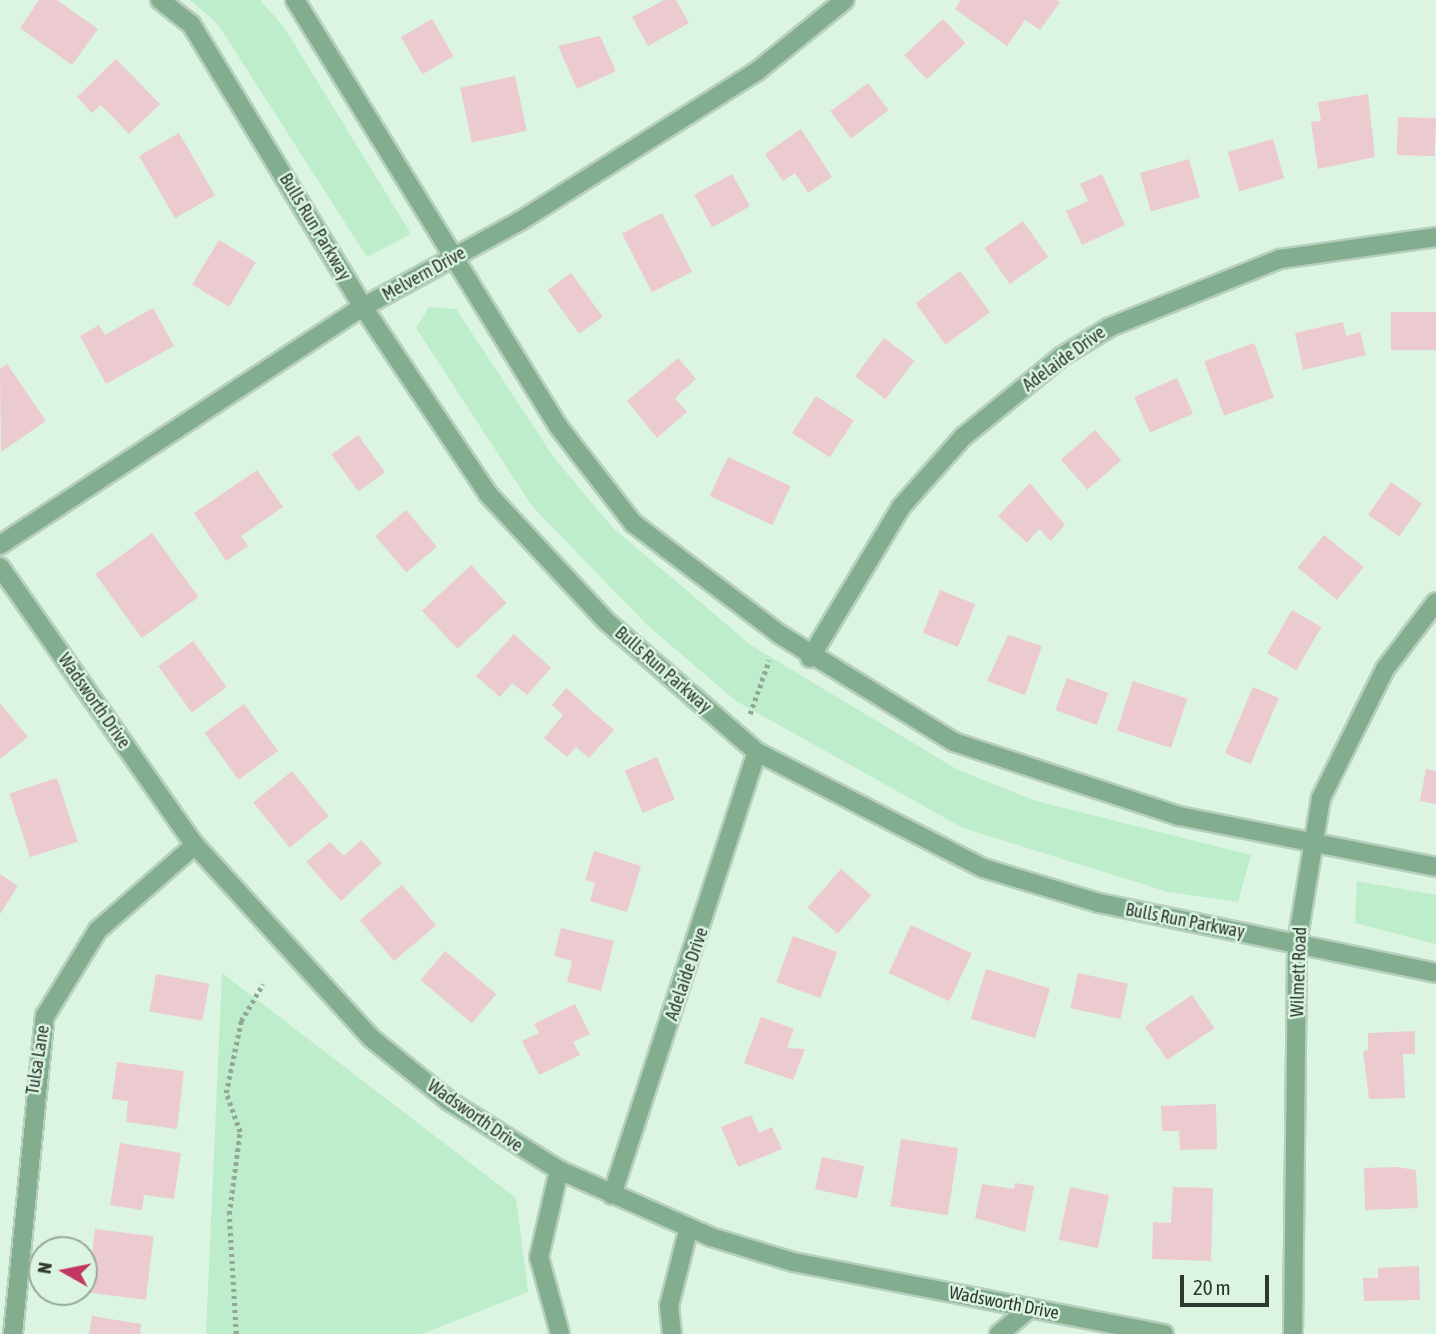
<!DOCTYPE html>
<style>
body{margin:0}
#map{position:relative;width:1436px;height:1334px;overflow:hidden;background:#dbf5e2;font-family:"Asap Condensed",sans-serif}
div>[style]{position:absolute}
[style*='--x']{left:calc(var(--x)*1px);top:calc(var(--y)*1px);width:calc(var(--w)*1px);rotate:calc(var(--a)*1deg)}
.green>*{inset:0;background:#beedcb}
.building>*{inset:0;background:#eccbd0;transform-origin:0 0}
.path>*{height:4.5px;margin-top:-2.25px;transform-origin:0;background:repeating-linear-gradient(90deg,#93a798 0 3.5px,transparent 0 7px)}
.roads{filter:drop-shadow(2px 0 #b8cfbe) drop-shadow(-2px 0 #b8cfbe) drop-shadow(0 2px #b8cfbe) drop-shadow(0 -2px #b8cfbe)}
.minor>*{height:18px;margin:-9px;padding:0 9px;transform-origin:9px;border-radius:9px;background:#82ae8f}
span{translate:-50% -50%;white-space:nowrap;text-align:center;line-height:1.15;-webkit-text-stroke:5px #dbf5e2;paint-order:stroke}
.street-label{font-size:18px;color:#2e3830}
.north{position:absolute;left:28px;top:1236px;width:70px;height:70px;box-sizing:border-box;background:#dbf5e2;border:2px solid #96a99b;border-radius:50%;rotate:279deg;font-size:19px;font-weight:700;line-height:28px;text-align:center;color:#2e3830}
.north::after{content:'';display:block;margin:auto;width:24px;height:32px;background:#c33562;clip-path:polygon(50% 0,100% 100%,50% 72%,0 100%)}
.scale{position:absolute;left:1180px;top:1275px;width:89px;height:32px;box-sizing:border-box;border:4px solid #2e3830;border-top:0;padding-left:9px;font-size:21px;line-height:24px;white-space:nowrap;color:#2e3830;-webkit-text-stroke:5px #dbf5e2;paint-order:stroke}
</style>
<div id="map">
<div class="green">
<i style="clip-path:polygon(190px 0,260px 0,284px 27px,411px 234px,367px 257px,217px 23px)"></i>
<i style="clip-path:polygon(429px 307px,456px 309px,555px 459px,613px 528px,751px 645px,958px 770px,1036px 801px,1251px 855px,1238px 902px,1168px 892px,963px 828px,736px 701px,648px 626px,532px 506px,416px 328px)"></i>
<i style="clip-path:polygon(1357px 881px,1436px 895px,1436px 944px,1355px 923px)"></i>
<i style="clip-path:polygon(222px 973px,516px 1198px,528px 1292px,422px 1334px,206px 1334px)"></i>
</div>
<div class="building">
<i style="clip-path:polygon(39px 0,57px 0,98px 29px,72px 65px,20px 28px)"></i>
<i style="clip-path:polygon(664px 0,676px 0,689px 23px,648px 46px,632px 17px)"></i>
<i style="clip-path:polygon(961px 0,1056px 0,1060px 2px,1040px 30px,1025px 20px,1007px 46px,955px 9px)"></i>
<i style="left:432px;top:19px;width:43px;height:36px;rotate:60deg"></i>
<i style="left:943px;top:19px;width:33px;height:53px;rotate:47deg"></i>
<i style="clip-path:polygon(600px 36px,616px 71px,577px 89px,558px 46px)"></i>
<i style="clip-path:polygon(116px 59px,160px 104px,129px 134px,101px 105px,92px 113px,77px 97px)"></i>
<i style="left:515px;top:76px;width:56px;height:56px;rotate:78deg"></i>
<i style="left:868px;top:83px;width:34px;height:47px;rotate:53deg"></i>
<i style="clip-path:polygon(1368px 94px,1375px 157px,1318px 169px,1311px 122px,1321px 121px,1318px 102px)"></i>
<i style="left:1398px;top:117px;width:38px;height:38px;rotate:2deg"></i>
<i style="clip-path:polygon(801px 129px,832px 177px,808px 193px,795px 173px,783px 181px,765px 154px)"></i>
<i style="left:179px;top:133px;width:72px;height:46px;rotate:60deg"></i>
<i style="left:1273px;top:139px;width:41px;height:47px;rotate:74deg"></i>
<i style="left:1189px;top:159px;width:40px;height:51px;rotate:74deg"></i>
<i style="left:732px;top:174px;width:37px;height:43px;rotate:61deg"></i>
<i style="clip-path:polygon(1102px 174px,1125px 225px,1082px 245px,1066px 211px,1088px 201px,1080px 184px)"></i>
<i style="left:662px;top:213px;width:66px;height:45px;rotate:63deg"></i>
<i style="left:1023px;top:221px;width:44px;height:47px;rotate:55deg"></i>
<i style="left:219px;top:240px;width:43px;height:52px;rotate:31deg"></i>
<i style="left:960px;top:271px;width:51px;height:55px;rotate:54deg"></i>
<i style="left:571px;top:273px;width:54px;height:29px;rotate:54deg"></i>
<i style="clip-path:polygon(153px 308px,174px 346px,106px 384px,80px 336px,99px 325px,105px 335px)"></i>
<i style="left:1436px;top:312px;width:38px;height:45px;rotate:90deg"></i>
<i style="clip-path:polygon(1343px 322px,1346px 336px,1360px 332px,1366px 355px,1303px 370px,1295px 333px)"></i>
<i style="left:884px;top:338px;width:38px;height:48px;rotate:37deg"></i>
<i style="left:1254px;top:343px;width:58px;height:53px;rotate:70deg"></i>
<i style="clip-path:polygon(678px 358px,696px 379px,675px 398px,687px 412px,657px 438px,627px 401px)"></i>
<i style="clip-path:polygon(7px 364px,46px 421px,1px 452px,0 369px)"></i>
<i style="left:1177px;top:378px;width:39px;height:47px;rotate:66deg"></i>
<i style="left:816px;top:396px;width:45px;height:44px;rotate:33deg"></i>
<i style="left:1095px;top:430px;width:40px;height:45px;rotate:49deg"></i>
<i style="left:358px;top:435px;width:46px;height:33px;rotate:54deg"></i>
<i style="left:728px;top:457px;width:69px;height:43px;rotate:25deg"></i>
<i style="clip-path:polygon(257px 470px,283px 507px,241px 536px,248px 546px,226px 561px,194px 513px)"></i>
<i style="left:1391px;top:482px;width:38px;height:40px;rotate:35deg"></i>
<i style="clip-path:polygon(1030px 483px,1065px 525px,1051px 541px,1039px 529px,1027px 543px,998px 516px)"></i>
<i style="left:406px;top:510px;width:48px;height:40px;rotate:50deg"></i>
<i style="left:152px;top:533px;width:79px;height:70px;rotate:54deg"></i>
<i style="left:1324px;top:535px;width:51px;height:42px;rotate:39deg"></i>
<i style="left:471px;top:565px;width:52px;height:67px;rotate:47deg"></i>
<i style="left:940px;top:590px;width:38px;height:46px;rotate:22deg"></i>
<i style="left:1292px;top:610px;width:34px;height:50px;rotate:30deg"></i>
<i style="clip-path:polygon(514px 634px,551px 668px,527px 695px,512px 683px,500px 697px,476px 676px)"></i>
<i style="clip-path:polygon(1008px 635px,1042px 646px,1025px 695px,987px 681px)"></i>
<i style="left:193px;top:641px;width:57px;height:43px;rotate:54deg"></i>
<i style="left:1067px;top:678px;width:44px;height:34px;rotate:20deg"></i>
<i style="left:1133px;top:681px;width:57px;height:52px;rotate:18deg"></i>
<i style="left:1253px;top:687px;width:28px;height:72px;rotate:23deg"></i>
<i style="clip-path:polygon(566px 688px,614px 730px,589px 758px,576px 747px,567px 757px,544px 738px,563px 715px,552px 705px)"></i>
<i style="clip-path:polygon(0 703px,28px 737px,0 759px)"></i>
<i style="left:244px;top:704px;width:58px;height:49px;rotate:54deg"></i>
<i style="left:657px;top:757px;width:46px;height:35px;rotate:67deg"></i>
<i style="clip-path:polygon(1426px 769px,1436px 771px,1436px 804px,1420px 801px)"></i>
<i style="left:292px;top:771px;width:58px;height:50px;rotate:51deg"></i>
<i style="left:57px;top:778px;width:67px;height:50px;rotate:72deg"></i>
<i style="clip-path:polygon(361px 840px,382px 863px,341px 901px,306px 862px,330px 842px,344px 856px)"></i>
<i style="clip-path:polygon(594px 851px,641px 866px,627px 912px,590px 901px,595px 883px,585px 880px)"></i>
<i style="left:841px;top:869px;width:40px;height:51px;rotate:41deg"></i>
<i style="clip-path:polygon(0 874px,18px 886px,0 914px)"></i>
<i style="left:402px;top:885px;width:53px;height:55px;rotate:50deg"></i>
<i style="left:911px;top:925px;width:67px;height:53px;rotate:25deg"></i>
<i style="clip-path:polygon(561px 928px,614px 941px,601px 991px,567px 982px,572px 961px,554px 956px)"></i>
<i style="left:793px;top:936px;width:47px;height:49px;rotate:20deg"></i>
<i style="left:445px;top:951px;width:67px;height:38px;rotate:40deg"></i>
<i style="left:986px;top:969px;width:67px;height:52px;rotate:17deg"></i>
<i style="left:1078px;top:973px;width:51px;height:36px;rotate:12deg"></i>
<i style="left:156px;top:974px;width:54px;height:38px;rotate:10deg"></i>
<i style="left:1192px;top:995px;width:40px;height:57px;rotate:56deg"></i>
<i style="clip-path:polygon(575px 1004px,590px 1034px,573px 1042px,580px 1055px,539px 1075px,522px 1041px,539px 1033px,534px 1024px)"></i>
<i style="clip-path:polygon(761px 1017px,794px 1029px,787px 1048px,805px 1049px,793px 1080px,744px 1063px)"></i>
<i style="clip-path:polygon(1415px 1031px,1415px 1054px,1403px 1054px,1405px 1098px,1369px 1099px,1363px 1051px,1368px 1050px,1368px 1033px)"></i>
<i style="clip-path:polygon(117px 1062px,184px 1071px,177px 1129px,126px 1122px,128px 1101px,112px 1099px)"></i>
<i style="clip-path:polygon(1216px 1104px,1217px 1149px,1180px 1150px,1179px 1131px,1162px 1131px,1161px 1106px)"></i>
<i style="clip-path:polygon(751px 1115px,759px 1133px,772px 1127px,782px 1149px,738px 1167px,721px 1127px)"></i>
<i style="left:901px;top:1139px;width:58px;height:68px;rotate:9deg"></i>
<i style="clip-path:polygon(120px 1143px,181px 1153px,174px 1199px,144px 1195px,142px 1210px,110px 1205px)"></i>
<i style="left:822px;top:1157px;width:43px;height:33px;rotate:12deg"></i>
<i style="clip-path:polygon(1397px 1167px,1416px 1170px,1418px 1208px,1365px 1210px,1364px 1168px)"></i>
<i style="clip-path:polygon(1015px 1183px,1034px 1186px,1025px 1232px,975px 1218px,982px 1184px,1014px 1189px)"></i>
<i style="left:1070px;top:1187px;width:40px;height:54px;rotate:12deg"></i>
<i style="clip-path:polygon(1173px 1187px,1213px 1188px,1211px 1261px,1152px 1259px,1153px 1222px,1171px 1223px)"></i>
<i style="left:95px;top:1229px;width:59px;height:64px;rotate:7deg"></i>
<i style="clip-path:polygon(1419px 1266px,1420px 1300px,1364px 1301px,1363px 1278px,1378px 1278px,1378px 1268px)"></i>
<i style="clip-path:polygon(92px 1316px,141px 1324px,140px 1334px,89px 1334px)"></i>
</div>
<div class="path">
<i style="--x:750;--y:714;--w:57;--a:-70.6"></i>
<i style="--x:236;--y:1334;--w:120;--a:-93.3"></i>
<i style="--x:229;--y:1214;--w:83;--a:-82.4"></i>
<i style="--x:240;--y:1132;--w:41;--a:-109.7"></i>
<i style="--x:226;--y:1093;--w:74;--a:-78.2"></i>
<i style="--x:241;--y:1021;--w:43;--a:-59.3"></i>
</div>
<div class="roads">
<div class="minor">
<i style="--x:160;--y:0;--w:39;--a:38"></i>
<i style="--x:191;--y:24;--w:331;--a:58.7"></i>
<i style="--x:363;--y:307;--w:225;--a:56.2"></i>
<i style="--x:488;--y:494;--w:172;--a:47.1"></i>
<i style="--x:605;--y:620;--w:201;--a:41"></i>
<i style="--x:757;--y:752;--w:254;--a:27.2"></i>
<i style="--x:983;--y:868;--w:121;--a:16.8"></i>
<i style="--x:1099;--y:903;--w:344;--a:11.7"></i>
<i style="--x:295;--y:0;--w:501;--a:58.31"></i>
<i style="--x:558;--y:426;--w:123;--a:52.3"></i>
<i style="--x:633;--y:523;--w:183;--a:37.2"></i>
<i style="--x:779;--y:634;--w:206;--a:31.7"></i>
<i style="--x:954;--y:742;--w:237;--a:18.2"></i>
<i style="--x:1179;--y:816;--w:262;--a:11.2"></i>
<i style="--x:0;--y:545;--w:434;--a:-33.3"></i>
<i style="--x:363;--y:307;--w:179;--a:-28.7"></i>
<i style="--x:520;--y:221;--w:279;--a:-32.3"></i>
<i style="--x:756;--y:72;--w:114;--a:-39"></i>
<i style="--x:0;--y:567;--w:340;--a:55"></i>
<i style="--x:195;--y:845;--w:261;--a:47.6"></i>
<i style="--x:371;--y:1038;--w:100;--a:38.9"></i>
<i style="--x:449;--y:1101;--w:130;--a:32.1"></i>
<i style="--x:559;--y:1170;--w:166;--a:23.8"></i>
<i style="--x:711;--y:1237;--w:86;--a:17"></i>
<i style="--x:793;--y:1262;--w:378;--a:11"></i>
<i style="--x:810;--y:658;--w:176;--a:-58.9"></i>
<i style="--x:901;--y:507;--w:94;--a:-48.5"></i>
<i style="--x:963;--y:437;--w:127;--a:-39.2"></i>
<i style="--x:1061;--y:357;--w:57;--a:-31.5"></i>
<i style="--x:1110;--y:327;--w:183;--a:-21.8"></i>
<i style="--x:1280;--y:259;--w:158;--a:-8"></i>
<i style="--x:559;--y:1170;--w:89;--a:102.9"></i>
<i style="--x:539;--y:1257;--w:80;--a:74.7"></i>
<i style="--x:612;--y:1195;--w:466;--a:-71.9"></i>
<i style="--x:13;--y:1334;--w:320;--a:-84.3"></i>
<i style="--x:45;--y:1016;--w:101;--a:-58.4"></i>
<i style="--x:98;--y:930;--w:129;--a:-41.2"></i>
<i style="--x:672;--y:1334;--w:28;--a:-96"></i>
<i style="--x:669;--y:1306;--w:81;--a:-75.8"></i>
<i style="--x:999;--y:1334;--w:40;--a:-40"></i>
<i style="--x:1293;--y:1334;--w:391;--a:-89.4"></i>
<i style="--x:1297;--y:943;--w:147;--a:-80.6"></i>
<i style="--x:1321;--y:798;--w:144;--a:-63.6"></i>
<i style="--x:1385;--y:669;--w:84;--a:-52.7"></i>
</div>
</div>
<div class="street-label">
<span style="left:315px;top:227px;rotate:59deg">Bulls Run Parkway</span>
<span style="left:424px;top:274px;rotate:-29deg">Melvern Drive</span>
<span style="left:1064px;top:359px;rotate:-36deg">Adelaide Drive</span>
<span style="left:663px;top:670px;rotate:41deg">Bulls Run Parkway</span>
<span style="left:94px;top:701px;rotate:55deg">Wadsworth Drive</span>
<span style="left:1185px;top:921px;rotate:11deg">Bulls Run Parkway</span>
<span style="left:1299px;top:972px;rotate:-88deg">Wilmett Road</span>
<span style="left:687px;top:974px;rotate:-71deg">Adelaide Drive</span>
<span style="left:38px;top:1060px;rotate:-81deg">Tulsa Lane</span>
<span style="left:475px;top:1116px;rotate:35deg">Wadsworth Drive</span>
<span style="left:1004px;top:1303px;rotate:11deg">Wadsworth Drive</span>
</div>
<div class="north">N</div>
<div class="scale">20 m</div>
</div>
